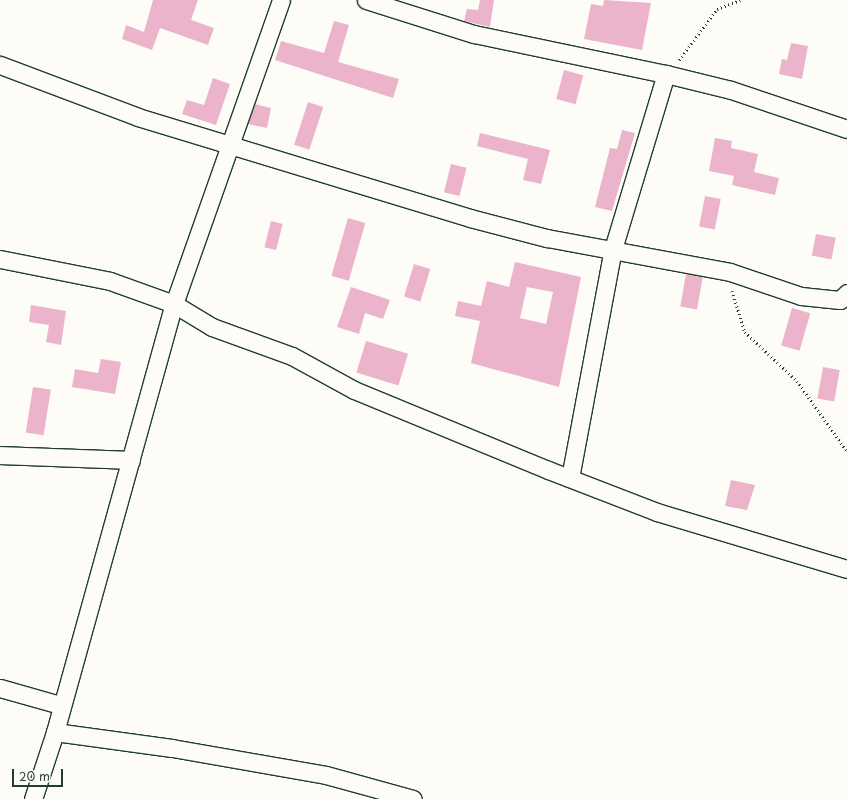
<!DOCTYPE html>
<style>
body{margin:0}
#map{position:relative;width:847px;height:799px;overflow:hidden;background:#fdfcf7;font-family:"Playpen Sans",sans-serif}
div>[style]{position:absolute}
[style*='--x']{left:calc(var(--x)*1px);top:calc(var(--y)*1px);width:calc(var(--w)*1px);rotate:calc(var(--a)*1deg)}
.building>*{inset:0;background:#ebb4cb;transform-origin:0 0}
.path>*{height:2.5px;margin-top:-1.25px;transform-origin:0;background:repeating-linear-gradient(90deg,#1f3d34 0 1px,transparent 0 4px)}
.roads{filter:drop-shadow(1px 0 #1f3d34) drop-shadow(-1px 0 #1f3d34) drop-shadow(0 1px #1f3d34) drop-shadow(0 -1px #1f3d34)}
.street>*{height:17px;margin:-8.5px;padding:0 8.5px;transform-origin:8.5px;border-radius:8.5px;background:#fdfcf7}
span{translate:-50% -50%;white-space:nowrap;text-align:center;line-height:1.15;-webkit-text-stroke:3px #fdfcf7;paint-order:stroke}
.scale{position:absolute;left:12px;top:769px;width:51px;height:18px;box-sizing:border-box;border:2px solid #1f3d34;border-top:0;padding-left:5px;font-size:12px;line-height:14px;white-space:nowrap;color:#1f3d34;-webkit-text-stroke:3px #fdfcf7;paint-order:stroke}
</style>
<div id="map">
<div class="building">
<i style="clip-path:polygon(153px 0,198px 0,191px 20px,214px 28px,208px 45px,160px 28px,152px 50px,122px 39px,126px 25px,144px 32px)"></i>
<i style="clip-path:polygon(480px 0,494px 0,490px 27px,464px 21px,467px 9px,478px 10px)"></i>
<i style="clip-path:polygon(604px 0,651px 3px,642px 50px,584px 39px,591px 4px,603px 6px)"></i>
<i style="clip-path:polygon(334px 21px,349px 25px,338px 62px,399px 79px,393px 98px,275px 60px,281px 41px,324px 53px)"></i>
<i style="clip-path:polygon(791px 43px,808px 46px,802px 79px,779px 74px,782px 59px,787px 60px)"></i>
<i style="left:564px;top:70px;width:20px;height:30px;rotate:15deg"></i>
<i style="clip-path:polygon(213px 78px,230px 84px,216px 125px,182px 114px,187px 100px,204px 105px)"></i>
<i style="left:308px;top:102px;width:16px;height:45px;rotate:18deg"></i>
<i style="clip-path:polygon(255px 104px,271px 108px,267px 128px,248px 124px)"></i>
<i style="clip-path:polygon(622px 130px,635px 133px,612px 211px,595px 207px,610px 148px,617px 149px)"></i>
<i style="clip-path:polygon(480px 133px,550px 150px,541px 184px,523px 180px,528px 159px,477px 146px)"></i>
<i style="clip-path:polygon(715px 138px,732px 141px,731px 148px,758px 154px,754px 172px,779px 178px,775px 195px,732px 185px,734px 176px,709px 171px)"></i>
<i style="left:451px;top:164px;width:16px;height:29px;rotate:14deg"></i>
<i style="left:705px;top:196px;width:16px;height:31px;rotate:11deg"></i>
<i style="left:348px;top:218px;width:18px;height:60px;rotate:16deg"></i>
<i style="left:271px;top:221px;width:12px;height:27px;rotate:14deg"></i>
<i style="left:816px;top:234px;width:20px;height:22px;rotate:11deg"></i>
<i style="clip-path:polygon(evenodd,515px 262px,581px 277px,559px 387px,471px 363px,480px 321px,455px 316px,458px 301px,481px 306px,487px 281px,509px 287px,515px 262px,527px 287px,553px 292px,546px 324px,520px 318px,527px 287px)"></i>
<i style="left:414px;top:264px;width:17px;height:34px;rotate:17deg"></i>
<i style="left:686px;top:274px;width:17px;height:33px;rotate:10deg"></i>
<i style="clip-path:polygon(351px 287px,390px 300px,383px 319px,365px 313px,359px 334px,337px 327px)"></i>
<i style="clip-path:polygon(31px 305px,66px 311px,61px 345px,46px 342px,49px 325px,29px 322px)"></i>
<i style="left:792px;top:308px;width:19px;height:39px;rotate:16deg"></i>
<i style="left:366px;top:341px;width:44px;height:33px;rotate:17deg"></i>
<i style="clip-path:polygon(101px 359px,121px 362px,115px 394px,72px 387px,75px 369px,98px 373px)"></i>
<i style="left:823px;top:367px;width:17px;height:32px;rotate:10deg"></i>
<i style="left:33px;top:387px;width:18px;height:46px;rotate:9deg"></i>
<i style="clip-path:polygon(731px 480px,755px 485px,747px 510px,725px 506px)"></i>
</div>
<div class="path">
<i style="--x:679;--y:60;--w:64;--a:-53.3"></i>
<i style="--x:717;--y:9;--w:25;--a:-21"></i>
<i style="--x:732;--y:291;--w:43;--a:72.4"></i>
<i style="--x:745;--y:332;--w:71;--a:43.3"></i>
<i style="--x:797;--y:381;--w:86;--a:54.5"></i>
</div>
<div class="roads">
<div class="street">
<i style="--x:366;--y:0;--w:113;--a:17.5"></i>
<i style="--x:474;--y:34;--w:196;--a:11.8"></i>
<i style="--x:666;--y:74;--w:67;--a:13.8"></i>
<i style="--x:731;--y:90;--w:122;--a:18.6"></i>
<i style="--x:0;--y:65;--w:147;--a:20.6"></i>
<i style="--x:138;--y:117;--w:347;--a:16.9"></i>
<i style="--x:470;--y:218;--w:80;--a:14.6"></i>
<i style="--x:547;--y:238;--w:186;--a:10.5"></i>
<i style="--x:730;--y:272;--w:75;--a:18.7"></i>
<i style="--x:801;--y:296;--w:39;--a:6"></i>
<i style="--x:840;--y:300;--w:10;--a:-45"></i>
<i style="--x:0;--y:259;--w:112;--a:11.3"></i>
<i style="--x:110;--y:281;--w:68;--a:19.8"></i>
<i style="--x:174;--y:304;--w:44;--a:31.2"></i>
<i style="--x:212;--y:327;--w:85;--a:19.9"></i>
<i style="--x:292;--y:356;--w:71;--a:28.7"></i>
<i style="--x:354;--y:390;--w:210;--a:22.4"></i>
<i style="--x:548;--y:470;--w:117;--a:21.1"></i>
<i style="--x:657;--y:512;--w:198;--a:16.7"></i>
<i style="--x:0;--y:455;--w:131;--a:2.2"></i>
<i style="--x:570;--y:478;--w:233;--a:-79.4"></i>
<i style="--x:613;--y:249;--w:183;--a:-73.2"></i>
<i style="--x:0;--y:688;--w:62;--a:15.8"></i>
<i style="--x:55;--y:732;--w:118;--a:7.8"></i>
<i style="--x:172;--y:748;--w:156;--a:9.9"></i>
<i style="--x:326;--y:775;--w:90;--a:15.4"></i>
<i style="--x:33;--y:799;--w:71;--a:-71.8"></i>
<i style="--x:55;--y:732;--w:444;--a:-74.5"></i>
<i style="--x:174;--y:304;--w:322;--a:-70.6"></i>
</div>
</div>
<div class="scale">20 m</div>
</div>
